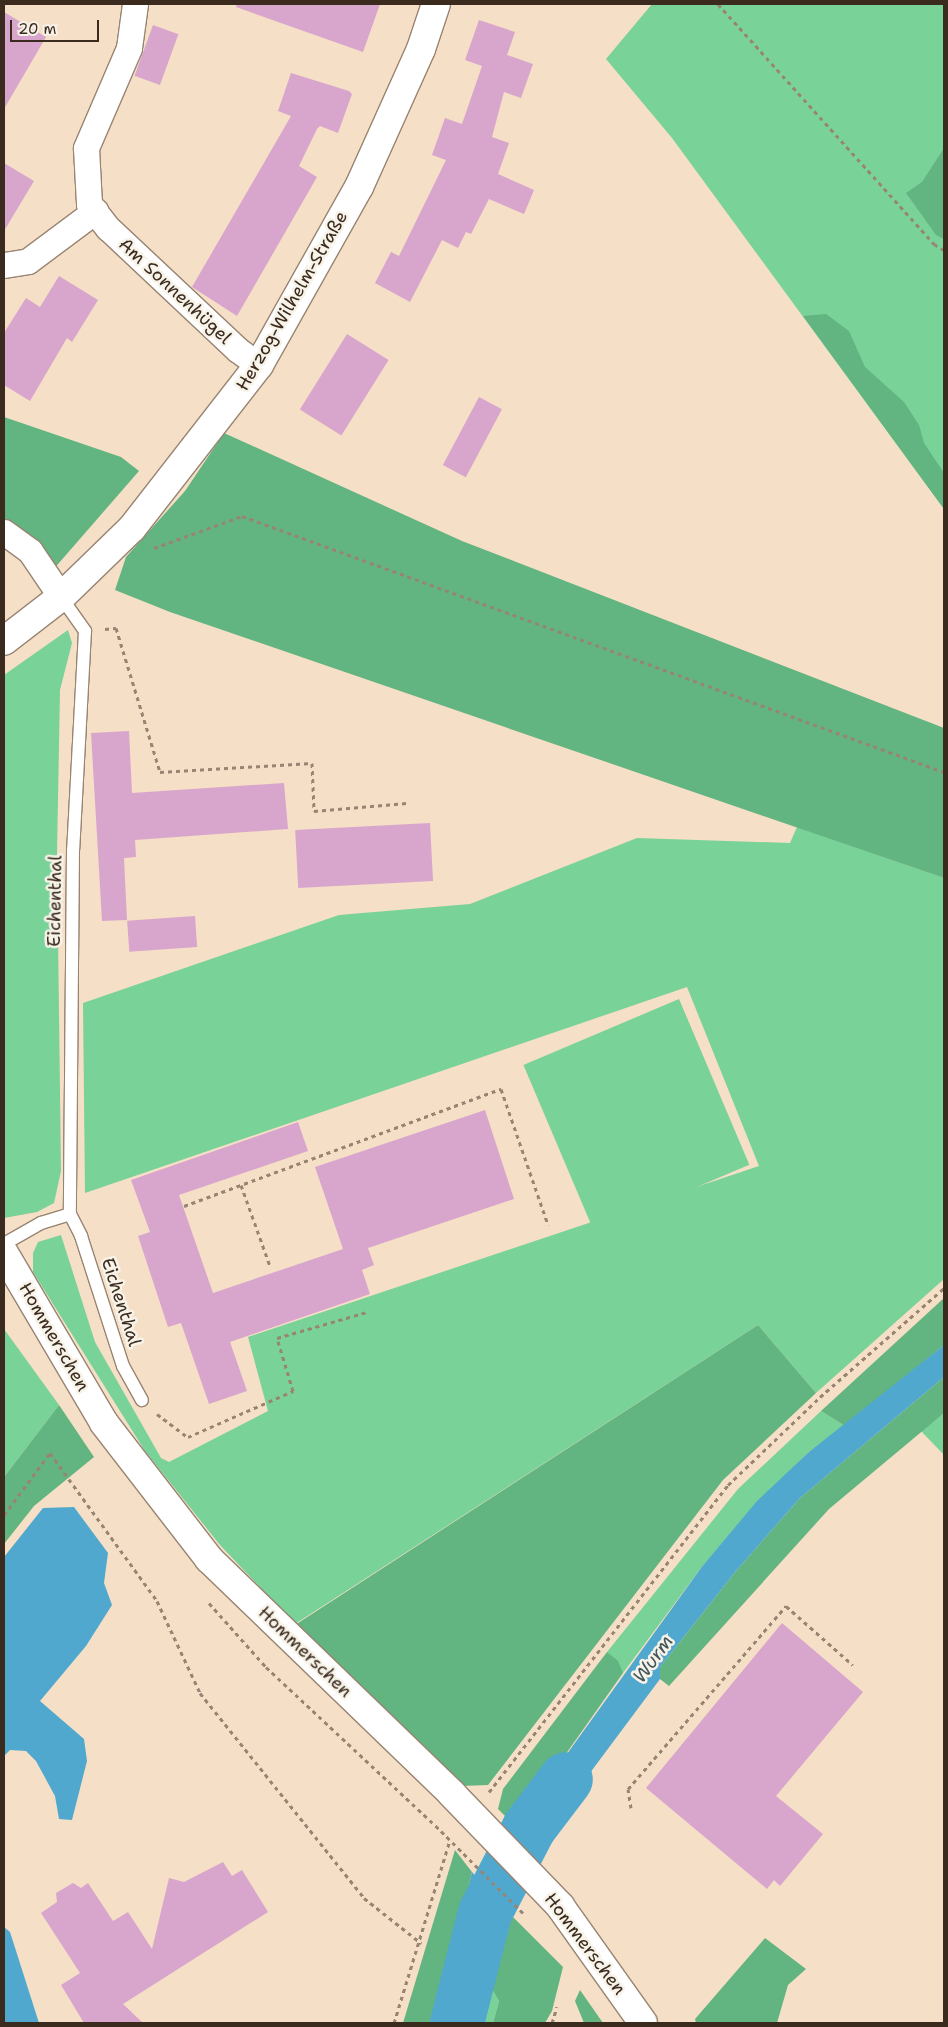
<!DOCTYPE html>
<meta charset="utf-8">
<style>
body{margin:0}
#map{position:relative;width:948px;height:2027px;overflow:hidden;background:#f5dfc6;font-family:"Shantell Sans",sans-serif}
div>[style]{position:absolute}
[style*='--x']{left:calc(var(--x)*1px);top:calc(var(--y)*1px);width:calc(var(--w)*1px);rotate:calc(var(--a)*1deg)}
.green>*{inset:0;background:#79d298;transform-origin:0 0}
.forest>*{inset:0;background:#62b480}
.water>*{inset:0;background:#51a8ce}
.river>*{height:54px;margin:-27px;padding:0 27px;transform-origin:27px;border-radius:27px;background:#51a8ce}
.building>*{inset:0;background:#d8a6cc;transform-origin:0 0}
.path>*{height:3px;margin-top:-1.5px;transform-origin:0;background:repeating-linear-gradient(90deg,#988472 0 4px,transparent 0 8px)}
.roads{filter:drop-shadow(1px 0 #988472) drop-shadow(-1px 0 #988472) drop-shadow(0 1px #988472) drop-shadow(0 -1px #988472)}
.service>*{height:12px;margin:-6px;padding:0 6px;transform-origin:6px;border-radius:6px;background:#fff}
.minor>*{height:25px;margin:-12.5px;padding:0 12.5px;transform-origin:12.5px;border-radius:12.5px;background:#fff}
.secondary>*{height:28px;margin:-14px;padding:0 14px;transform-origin:14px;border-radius:14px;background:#fff}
span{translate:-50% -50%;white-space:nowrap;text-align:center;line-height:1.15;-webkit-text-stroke:5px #f7f3e8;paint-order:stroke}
.street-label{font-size:18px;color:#3b2a1e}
.water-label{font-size:19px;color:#43565c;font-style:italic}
.frame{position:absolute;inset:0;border:5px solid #3b2a1e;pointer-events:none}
.scale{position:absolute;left:10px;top:20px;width:89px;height:22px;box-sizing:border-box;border:2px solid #3b2a1e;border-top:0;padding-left:6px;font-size:15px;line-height:18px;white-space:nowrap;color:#3b2a1e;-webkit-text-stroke:4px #f7f3e8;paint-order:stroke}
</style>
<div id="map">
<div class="green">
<i style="clip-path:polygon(652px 4px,944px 4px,944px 509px,672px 138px,606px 59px)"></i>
<i style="clip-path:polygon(68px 630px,72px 643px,60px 690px,57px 854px,61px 1171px,54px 1203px,37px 1212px,4px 1218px,4px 675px)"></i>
<i style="clip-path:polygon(797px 827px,944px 878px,944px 1279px,816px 1393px,758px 1325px,295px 1624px,220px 1545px,145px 1451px,33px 1272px,33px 1253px,38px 1242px,61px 1235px,95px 1342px,161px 1458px,169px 1462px,268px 1411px,248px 1337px,759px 1166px,687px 987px,85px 1193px,83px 1003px,339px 915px,470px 904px,637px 838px,790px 843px)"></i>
<i style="left:679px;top:999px;width:180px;height:169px;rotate:67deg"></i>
<i style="clip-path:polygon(4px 1329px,59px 1405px,4px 1477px)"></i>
<i style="clip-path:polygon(821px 1411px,845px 1426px,809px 1452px,701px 1568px,623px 1673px,607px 1652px,738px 1489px)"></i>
<i style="clip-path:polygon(944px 1413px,944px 1455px,921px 1431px)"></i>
<i style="clip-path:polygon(486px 1979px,499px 2001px,493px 2023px,473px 2023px)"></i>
</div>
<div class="forest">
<i style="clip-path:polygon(944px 148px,944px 239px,936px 235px,906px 193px,922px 182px)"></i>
<i style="clip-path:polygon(826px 314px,849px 331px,865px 367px,904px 402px,919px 425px,924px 443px,944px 473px,944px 509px,803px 316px)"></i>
<i style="clip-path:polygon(4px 417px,121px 457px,139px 471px,52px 571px,4px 525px)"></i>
<i style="clip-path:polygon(224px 433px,462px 541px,944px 728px,944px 878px,170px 612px,115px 590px,126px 557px,185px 491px)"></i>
<i style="clip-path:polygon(944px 1298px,944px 1345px,845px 1426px,821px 1411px)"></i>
<i style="clip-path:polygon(758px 1325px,816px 1393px,723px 1480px,488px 1785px,461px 1786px,295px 1625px)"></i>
<i style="clip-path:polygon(944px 1377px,944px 1413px,829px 1509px,669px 1686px,660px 1679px,660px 1667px,736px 1571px,800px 1498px)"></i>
<i style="clip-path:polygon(59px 1405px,94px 1457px,34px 1506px,4px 1544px,4px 1477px)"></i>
<i style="clip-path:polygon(607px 1652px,618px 1661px,623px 1673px,515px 1826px,498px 1809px,503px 1789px)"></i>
<i style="clip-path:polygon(455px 1850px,472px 1872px,454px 1950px,430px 2023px,403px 2023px)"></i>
<i style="clip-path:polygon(501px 1905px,563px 1967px,552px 2011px,545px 2023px,493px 2023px,499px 2001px,486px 1979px)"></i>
<i style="clip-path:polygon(765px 1938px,806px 1969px,788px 1985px,777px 2023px,696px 2023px,695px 2019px)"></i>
<i style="clip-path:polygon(580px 1990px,603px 2023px,584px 2023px,575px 2001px)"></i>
</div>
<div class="water">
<i style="clip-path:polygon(944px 1345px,944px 1377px,800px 1498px,736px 1571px,660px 1667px,660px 1679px,531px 1852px,515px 1826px,701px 1568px,757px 1501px,809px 1452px)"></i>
<i style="clip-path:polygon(74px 1507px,108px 1553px,104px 1583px,112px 1605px,86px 1646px,40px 1701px,84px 1739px,87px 1761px,72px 1820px,59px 1819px,55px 1796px,36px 1761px,26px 1751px,10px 1750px,4px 1756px,4px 1557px,43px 1508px)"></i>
<i style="clip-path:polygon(472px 1872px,501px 1905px,486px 1979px,473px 2023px,430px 2023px,454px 1950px)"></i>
<i style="clip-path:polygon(4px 1927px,10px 1932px,39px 2023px,4px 2023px)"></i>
</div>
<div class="river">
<i style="--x:457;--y:2023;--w:114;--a:-75.7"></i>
<i style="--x:485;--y:1913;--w:96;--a:-62.6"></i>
<i style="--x:529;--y:1828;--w:61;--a:-52.9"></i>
</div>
<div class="building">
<i style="clip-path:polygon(237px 4px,380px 4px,363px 52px,236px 7px)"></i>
<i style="clip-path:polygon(4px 12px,46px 37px,4px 109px)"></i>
<i style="clip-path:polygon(479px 20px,515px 32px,507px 55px,533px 64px,521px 98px,504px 92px,492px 137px,509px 143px,498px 174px,534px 190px,524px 214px,489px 199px,471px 234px,466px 232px,458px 248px,442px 240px,410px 302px,375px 283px,391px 252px,399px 256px,446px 160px,432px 155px,445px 118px,462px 124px,482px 66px,465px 60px)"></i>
<i style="left:153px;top:25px;width:27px;height:54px;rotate:20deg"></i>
<i style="clip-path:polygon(291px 73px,349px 91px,352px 94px,338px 133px,320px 126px,317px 129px,299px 166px,317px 177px,237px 316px,192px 287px,291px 116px,278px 111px)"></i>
<i style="clip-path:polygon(4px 163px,34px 181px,4px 231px)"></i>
<i style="clip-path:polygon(59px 276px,98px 300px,72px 342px,67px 338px,30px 401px,4px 385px,4px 333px,26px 298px,40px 307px)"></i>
<i style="left:347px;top:334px;width:49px;height:89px;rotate:32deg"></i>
<i style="left:479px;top:397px;width:26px;height:77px;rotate:28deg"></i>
<i style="clip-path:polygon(129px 731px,132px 793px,284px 783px,288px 829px,135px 840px,136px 857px,124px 858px,127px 920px,102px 921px,91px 733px)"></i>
<i style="left:430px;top:823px;width:58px;height:135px;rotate:87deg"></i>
<i style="left:195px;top:916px;width:31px;height:68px;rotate:86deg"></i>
<i style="clip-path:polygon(485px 1110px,514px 1199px,368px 1248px,374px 1265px,362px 1270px,370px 1294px,230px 1342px,247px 1391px,209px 1404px,181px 1323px,168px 1327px,138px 1236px,150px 1232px,131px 1180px,298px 1122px,308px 1151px,179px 1195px,213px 1293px,343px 1249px,315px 1167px)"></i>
<i style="clip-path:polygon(782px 1623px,863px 1692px,776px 1796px,823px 1834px,780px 1886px,774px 1880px,767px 1889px,646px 1788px)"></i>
<i style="clip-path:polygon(223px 1862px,232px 1876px,242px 1870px,268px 1912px,123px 2004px,143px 2023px,84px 2023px,61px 1985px,80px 1973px,41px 1913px,57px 1902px,56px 1893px,73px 1883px,81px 1888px,88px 1883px,113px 1921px,128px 1912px,152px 1949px,169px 1878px,184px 1882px)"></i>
</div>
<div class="path">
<i style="--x:718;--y:4;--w:323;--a:48"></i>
<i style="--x:934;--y:244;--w:12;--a:31"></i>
<i style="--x:154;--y:548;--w:94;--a:-20"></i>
<i style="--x:242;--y:516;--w:747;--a:20.04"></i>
<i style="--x:105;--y:629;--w:11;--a:-5"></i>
<i style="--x:116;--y:628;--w:151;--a:73"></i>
<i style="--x:160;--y:772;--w:152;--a:-3.4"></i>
<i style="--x:312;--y:763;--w:48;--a:87.6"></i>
<i style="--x:314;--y:811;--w:93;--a:-4.9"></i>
<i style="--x:241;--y:1185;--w:86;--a:70.3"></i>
<i style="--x:184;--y:1206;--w:338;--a:-20.3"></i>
<i style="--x:501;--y:1089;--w:144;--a:70.9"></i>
<i style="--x:157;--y:1414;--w:39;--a:37"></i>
<i style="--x:188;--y:1437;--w:115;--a:-23.7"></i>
<i style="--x:293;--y:1391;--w:55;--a:-106.8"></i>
<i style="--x:277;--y:1338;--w:94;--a:-16.1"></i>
<i style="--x:4;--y:1515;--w:77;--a:-53.4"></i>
<i style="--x:50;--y:1453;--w:183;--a:54.1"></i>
<i style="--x:157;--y:1601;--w:102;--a:64.9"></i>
<i style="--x:200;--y:1693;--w:263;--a:51.3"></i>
<i style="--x:364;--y:1898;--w:73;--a:38.3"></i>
<i style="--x:209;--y:1603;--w:86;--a:48.3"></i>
<i style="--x:266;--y:1667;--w:240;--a:43.1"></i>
<i style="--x:441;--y:1831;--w:116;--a:45"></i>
<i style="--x:489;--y:1792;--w:389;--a:-52.1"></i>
<i style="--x:728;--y:1485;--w:127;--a:-43.7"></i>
<i style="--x:820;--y:1397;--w:165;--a:-41.3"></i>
<i style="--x:631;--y:1808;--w:19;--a:-99"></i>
<i style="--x:628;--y:1789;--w:242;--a:-49.2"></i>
<i style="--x:786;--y:1606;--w:89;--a:41.4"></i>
<i style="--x:394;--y:2023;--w:191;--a:-73"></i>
<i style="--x:552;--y:2023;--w:17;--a:-73"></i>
</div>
<div class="roads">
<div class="service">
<i style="--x:61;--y:597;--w:42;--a:54.8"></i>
<i style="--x:85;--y:631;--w:219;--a:93.1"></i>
<i style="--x:73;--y:850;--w:364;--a:90.5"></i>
<i style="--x:70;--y:1214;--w:25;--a:63"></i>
<i style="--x:81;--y:1236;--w:137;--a:72.1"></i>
<i style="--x:123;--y:1366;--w:39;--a:61"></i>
<i style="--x:4;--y:1244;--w:43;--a:-29.6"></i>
<i style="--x:41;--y:1223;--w:30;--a:-17"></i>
</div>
<div class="minor">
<i style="--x:135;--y:4;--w:44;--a:97.8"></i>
<i style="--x:129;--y:48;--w:109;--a:113.3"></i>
<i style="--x:86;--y:148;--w:56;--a:86.9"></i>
<i style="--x:89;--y:204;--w:31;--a:52"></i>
<i style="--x:108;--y:228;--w:178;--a:43.2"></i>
<i style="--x:238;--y:350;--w:26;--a:36"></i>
<i style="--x:4;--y:265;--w:24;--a:-9"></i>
<i style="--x:28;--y:261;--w:84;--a:-36.7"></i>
<i style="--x:4;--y:532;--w:32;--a:36"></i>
<i style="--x:30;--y:551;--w:55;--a:56"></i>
</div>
<div class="secondary">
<i style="--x:4;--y:641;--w:72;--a:-37.7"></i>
<i style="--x:61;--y:597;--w:99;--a:-44.2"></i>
<i style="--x:132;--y:528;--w:207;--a:-52.1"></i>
<i style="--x:259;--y:365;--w:204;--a:-60.7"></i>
<i style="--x:359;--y:187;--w:151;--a:-65.8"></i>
<i style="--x:421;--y:49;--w:47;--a:-71.6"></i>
<i style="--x:4;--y:1253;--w:197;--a:59.5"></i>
<i style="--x:104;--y:1423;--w:172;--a:52.3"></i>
<i style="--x:209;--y:1559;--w:338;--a:44"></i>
<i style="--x:452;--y:1794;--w:156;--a:46"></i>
<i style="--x:560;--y:1906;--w:143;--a:54.6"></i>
</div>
</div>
<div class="street-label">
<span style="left:175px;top:291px;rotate:43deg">Am Sonnenhügel</span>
<span style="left:292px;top:301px;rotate:-60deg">Herzog-Wilhelm-Straße</span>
<span style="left:55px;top:901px;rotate:-89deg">Eichenthal</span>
<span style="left:121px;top:1302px;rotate:72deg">Eichenthal</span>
<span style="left:54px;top:1337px;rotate:60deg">Hommerschen</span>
<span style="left:305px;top:1652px;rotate:44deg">Hommerschen</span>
<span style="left:585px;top:1944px;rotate:53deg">Hommerschen</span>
</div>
<div class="water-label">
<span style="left:653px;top:1659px;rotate:-54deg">Wurm</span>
</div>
<div class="frame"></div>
<div class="scale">20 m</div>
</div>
